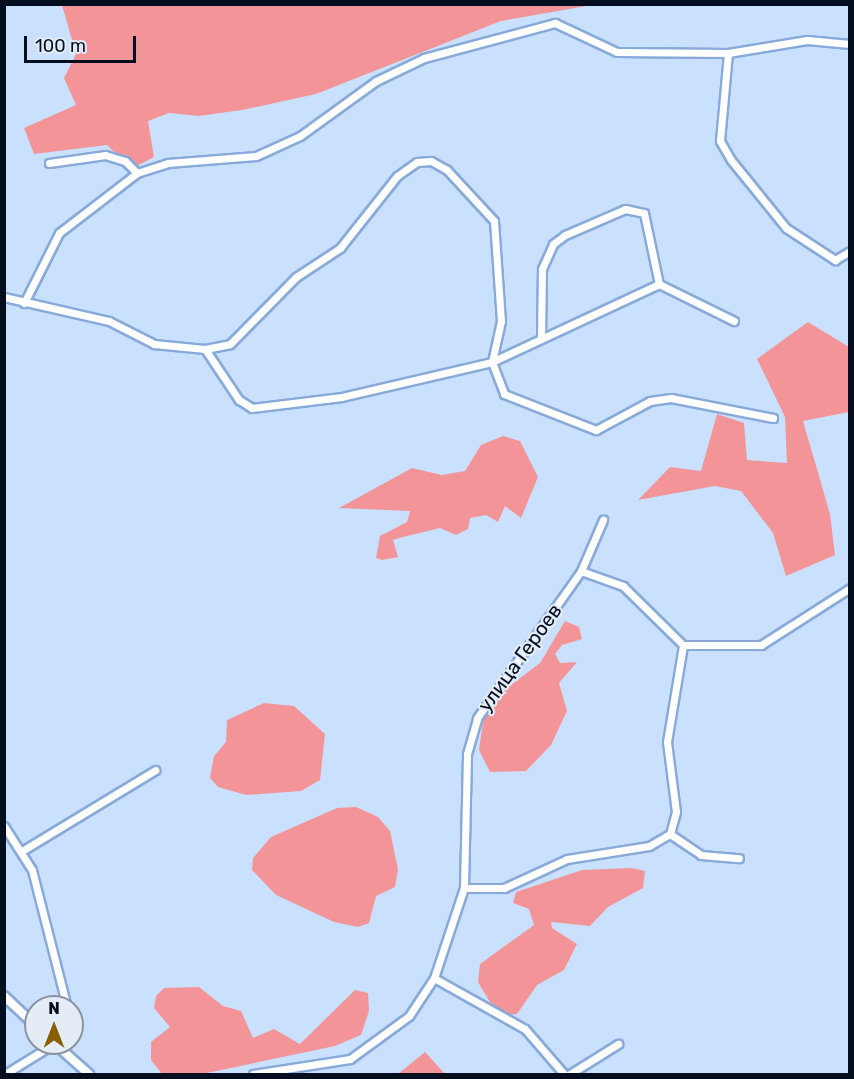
<!DOCTYPE html>
<meta charset="utf-8">
<style>
body{margin:0}
#map{position:relative;width:854px;height:1079px;overflow:hidden;background:#cae0ff;font-family:Rubik,sans-serif}
div>[style]{position:absolute}
[style*='--x']{left:calc(var(--x)*1px);top:calc(var(--y)*1px);width:calc(var(--w)*1px);rotate:calc(var(--a)*1deg)}
.green>*{inset:0;background:#f39598}
.roads{filter:drop-shadow(2px 0 #87aadb) drop-shadow(-2px 0 #87aadb) drop-shadow(0 2px #87aadb) drop-shadow(0 -2px #87aadb)}
.minor>*{height:7px;margin:-3.5px;padding:0 3.5px;transform-origin:3.5px;border-radius:3.5px;background:#fff}
.tertiary>*{height:8px;margin:-4px;padding:0 4px;transform-origin:4px;border-radius:4px;background:#fff}
span{translate:-50% -50%;white-space:nowrap;text-align:center;line-height:1.15;-webkit-text-stroke:4.5px #e4ecf6;paint-order:stroke}
.street-label{font-size:20px;color:#040e1f}
.frame{position:absolute;inset:0;border:6px solid #040e1f;pointer-events:none}
.north{position:absolute;left:24px;top:995px;width:60px;height:60px;box-sizing:border-box;background:#e4ecf6;border:2px solid #8a93a0;border-radius:50%;rotate:0deg;font-size:16px;font-weight:700;line-height:24px;text-align:center;color:#040e1f}
.north::after{content:'';display:block;margin:auto;width:21px;height:27px;background:#895e00;clip-path:polygon(50% 0,100% 100%,50% 72%,0 100%)}
.scale{position:absolute;left:24px;top:36px;width:112px;height:27px;box-sizing:border-box;border:3px solid #040e1f;border-top:0;padding-left:8px;font-size:18px;line-height:21px;white-space:nowrap;color:#040e1f;-webkit-text-stroke:4px #e4ecf6;paint-order:stroke}
</style>
<div id="map">
<div class="green">
<i style="clip-path:polygon(62px 5px,592px 5px,501px 21px,316px 94px,242px 110px,199px 116px,169px 113px,148px 121px,154px 157px,131px 169px,107px 145px,34px 154px,24px 128px,76px 105px,64px 78px,76px 54px)"></i>
<i style="clip-path:polygon(808px 322px,849px 347px,849px 412px,803px 421px,830px 514px,835px 555px,786px 576px,773px 533px,741px 491px,715px 486px,638px 500px,670px 467px,701px 471px,717px 414px,744px 423px,747px 460px,787px 463px,785px 417px,757px 359px)"></i>
<i style="clip-path:polygon(503px 436px,520px 441px,538px 477px,521px 518px,505px 506px,498px 522px,486px 515px,470px 518px,468px 529px,456px 535px,440px 528px,399px 538px,393px 540px,398px 557px,382px 560px,376px 558px,380px 536px,407px 522px,410px 511px,339px 508px,412px 468px,442px 475px,465px 471px,481px 445px)"></i>
<i style="clip-path:polygon(565px 621px,579px 627px,582px 639px,562px 645px,555px 654px,560px 663px,577px 662px,559px 683px,567px 711px,551px 745px,526px 771px,490px 772px,479px 750px,484px 715px,503px 691px,540px 663px)"></i>
<i style="clip-path:polygon(264px 703px,294px 706px,325px 734px,320px 780px,301px 791px,246px 795px,218px 787px,210px 778px,214px 756px,226px 742px,227px 720px)"></i>
<i style="clip-path:polygon(356px 807px,378px 817px,390px 831px,398px 869px,395px 887px,376px 896px,369px 923px,358px 927px,334px 922px,276px 895px,252px 870px,253px 858px,271px 837px,337px 808px)"></i>
<i style="clip-path:polygon(631px 868px,645px 871px,643px 888px,608px 907px,590px 926px,551px 922px,552px 928px,577px 944px,564px 970px,537px 985px,517px 1014px,505px 1015px,491px 1004px,478px 982px,480px 964px,534px 925px,529px 909px,513px 903px,516px 892px,582px 870px)"></i>
<i style="clip-path:polygon(199px 987px,223px 1006px,241px 1011px,253px 1038px,274px 1029px,300px 1044px,355px 990px,368px 993px,369px 1011px,361px 1035px,335px 1046px,202px 1074px,162px 1074px,151px 1060px,151px 1042px,170px 1027px,154px 1008px,156px 996px,164px 988px)"></i>
<i style="clip-path:polygon(425px 1052px,445px 1074px,398px 1074px)"></i>
</div>
<div class="roads">
<div class="minor">
<i style="--x:728;--y:53;--w:80;--a:-9.3"></i>
<i style="--x:807;--y:40;--w:43;--a:5.3"></i>
<i style="--x:49;--y:163;--w:57;--a:-8.1"></i>
<i style="--x:105;--y:155;--w:21;--a:17"></i>
<i style="--x:125;--y:161;--w:17;--a:45"></i>
<i style="--x:4;--y:297;--w:108;--a:12.9"></i>
<i style="--x:109;--y:321;--w:51;--a:27.1"></i>
<i style="--x:154;--y:344;--w:51;--a:5.6"></i>
<i style="--x:205;--y:349;--w:25;--a:-11"></i>
<i style="--x:230;--y:344;--w:94;--a:-45.4"></i>
<i style="--x:296;--y:277;--w:53;--a:-33.4"></i>
<i style="--x:340;--y:248;--w:92;--a:-51.6"></i>
<i style="--x:397;--y:176;--w:24;--a:-35"></i>
<i style="--x:417;--y:162;--w:14;--a:-4"></i>
<i style="--x:431;--y:161;--w:18;--a:29"></i>
<i style="--x:447;--y:170;--w:69;--a:47.3"></i>
<i style="--x:494;--y:221;--w:100;--a:86"></i>
<i style="--x:501;--y:321;--w:42;--a:102.4"></i>
<i style="--x:492;--y:362;--w:154;--a:166.9"></i>
<i style="--x:342;--y:397;--w:91;--a:173"></i>
<i style="--x:252;--y:408;--w:15;--a:-148"></i>
<i style="--x:239;--y:400;--w:61;--a:-123.7"></i>
<i style="--x:24;--y:303;--w:78;--a:-63.4"></i>
<i style="--x:59;--y:233;--w:98;--a:-37.6"></i>
<i style="--x:137;--y:173;--w:33;--a:-18"></i>
<i style="--x:168;--y:163;--w:88;--a:-4.5"></i>
<i style="--x:256;--y:156;--w:48;--a:-24.4"></i>
<i style="--x:300;--y:136;--w:94;--a:-35.9"></i>
<i style="--x:376;--y:81;--w:53;--a:-25.6"></i>
<i style="--x:424;--y:58;--w:136;--a:-15"></i>
<i style="--x:555;--y:23;--w:68;--a:25.1"></i>
<i style="--x:617;--y:52;--w:111;--a:0.5"></i>
<i style="--x:728;--y:53;--w:88;--a:95.2"></i>
<i style="--x:720;--y:141;--w:22;--a:60"></i>
<i style="--x:731;--y:160;--w:87;--a:51"></i>
<i style="--x:786;--y:228;--w:59;--a:33.1"></i>
<i style="--x:835;--y:260;--w:17;--a:-31"></i>
<i style="--x:734;--y:321;--w:84;--a:-153.7"></i>
<i style="--x:659;--y:284;--w:184;--a:155"></i>
<i style="--x:492;--y:362;--w:34;--a:69"></i>
<i style="--x:504;--y:394;--w:99;--a:21.4"></i>
<i style="--x:596;--y:430;--w:61;--a:-28.2"></i>
<i style="--x:650;--y:401;--w:21;--a:-8"></i>
<i style="--x:671;--y:398;--w:104;--a:11.1"></i>
<i style="--x:541;--y:339;--w:70;--a:-89.2"></i>
<i style="--x:542;--y:269;--w:27;--a:-66"></i>
<i style="--x:553;--y:244;--w:15;--a:-37"></i>
<i style="--x:565;--y:235;--w:65;--a:-23.4"></i>
<i style="--x:625;--y:209;--w:19;--a:12"></i>
<i style="--x:644;--y:213;--w:73;--a:78.1"></i>
<i style="--x:581;--y:571;--w:45;--a:19.7"></i>
<i style="--x:623;--y:586;--w:84;--a:44.5"></i>
<i style="--x:683;--y:645;--w:78;--a:0"></i>
<i style="--x:761;--y:645;--w:106;--a:-32.6"></i>
<i style="--x:4;--y:826;--w:52;--a:57.5"></i>
<i style="--x:32;--y:870;--w:141;--a:75.7"></i>
<i style="--x:670;--y:834;--w:37;--a:34"></i>
<i style="--x:701;--y:855;--w:38;--a:5"></i>
<i style="--x:22;--y:851;--w:156;--a:-31.3"></i>
<i style="--x:464;--y:888;--w:40;--a:0"></i>
<i style="--x:504;--y:888;--w:69;--a:-24.7"></i>
<i style="--x:567;--y:859;--w:83;--a:-9"></i>
<i style="--x:649;--y:846;--w:24;--a:-30"></i>
<i style="--x:670;--y:834;--w:23;--a:-75"></i>
<i style="--x:676;--y:812;--w:71;--a:-97.3"></i>
<i style="--x:667;--y:742;--w:98;--a:-80.6"></i>
<i style="--x:434;--y:978;--w:104;--a:29.3"></i>
<i style="--x:525;--y:1029;--w:60;--a:49.1"></i>
<i style="--x:5;--y:1074;--w:59;--a:-31.8"></i>
<i style="--x:253;--y:1074;--w:98;--a:-8.8"></i>
<i style="--x:350;--y:1059;--w:73;--a:-36.1"></i>
<i style="--x:409;--y:1016;--w:45;--a:-56.7"></i>
<i style="--x:434;--y:978;--w:95;--a:-71.6"></i>
<i style="--x:464;--y:888;--w:134;--a:-88.7"></i>
<i style="--x:467;--y:754;--w:37;--a:-74"></i>
<i style="--x:477;--y:718;--w:180;--a:-54.7"></i>
<i style="--x:581;--y:571;--w:56;--a:-66.7"></i>
<i style="--x:570;--y:1074;--w:57;--a:-32"></i>
</div>
<div class="tertiary">
<i style="--x:4;--y:996;--w:44;--a:43.2"></i>
<i style="--x:54;--y:1043;--w:47;--a:41.5"></i>
</div>
</div>
<div class="street-label">
<span style="left:520px;top:658px;rotate:-54deg">улица Героев</span>
</div>
<div class="frame"></div>
<div class="north">N</div>
<div class="scale">100 m</div>
</div>
